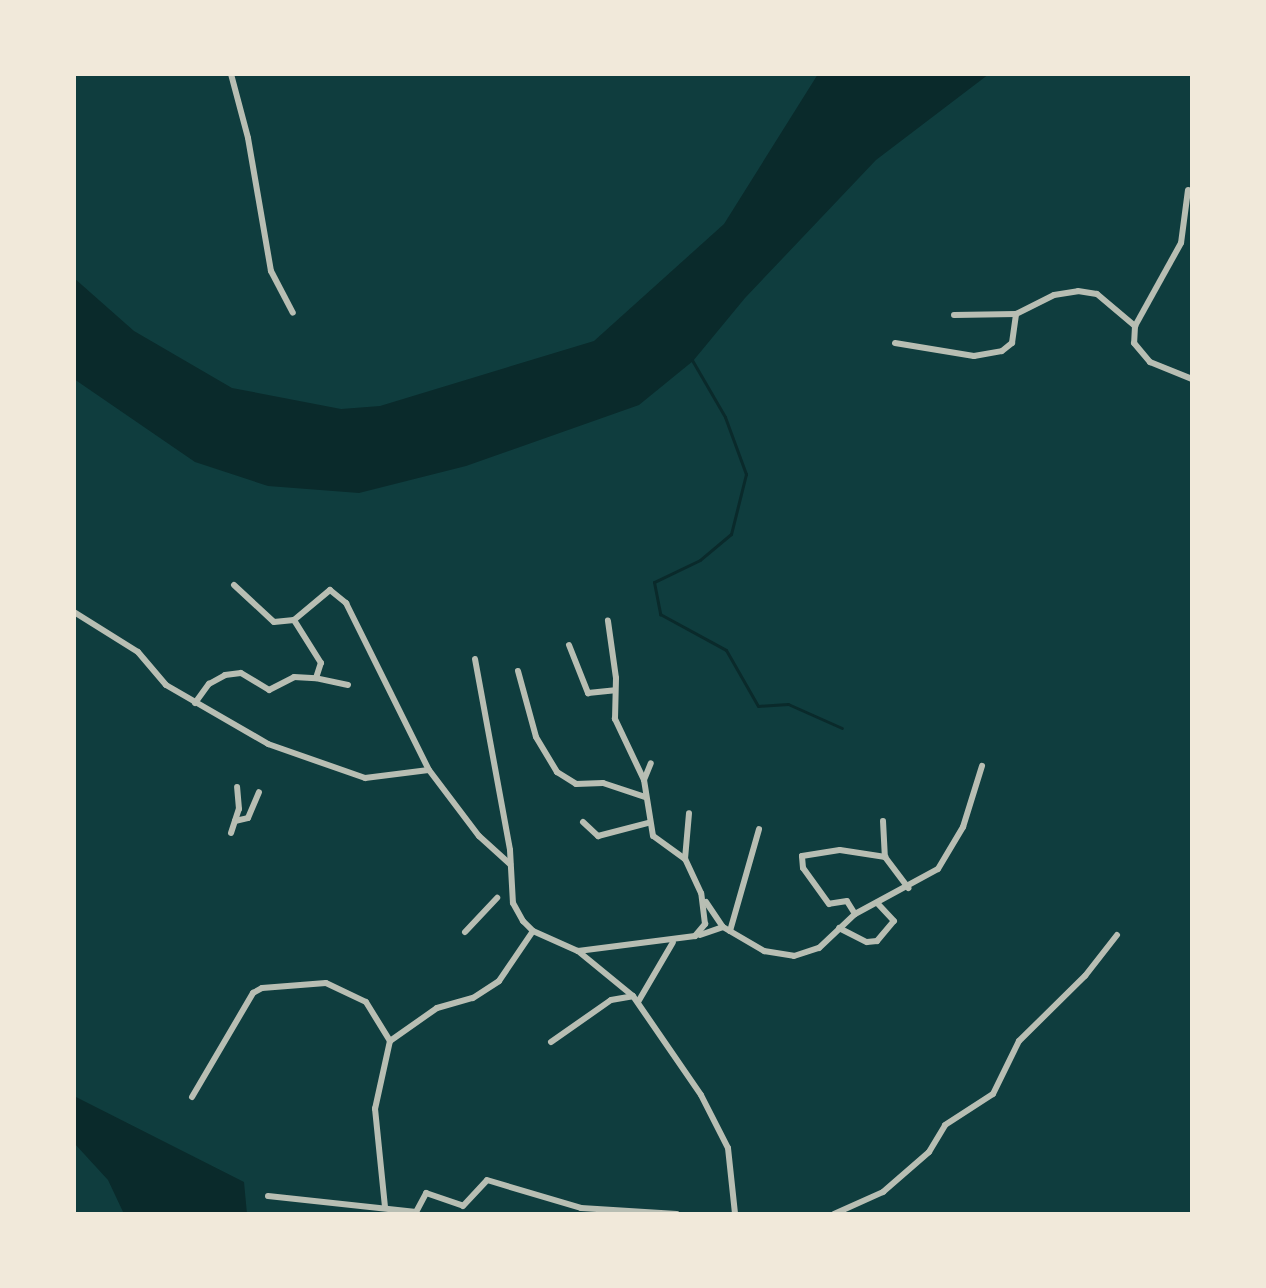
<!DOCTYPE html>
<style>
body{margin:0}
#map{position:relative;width:1266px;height:1288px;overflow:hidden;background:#0f3d3e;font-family:"Open Sans",sans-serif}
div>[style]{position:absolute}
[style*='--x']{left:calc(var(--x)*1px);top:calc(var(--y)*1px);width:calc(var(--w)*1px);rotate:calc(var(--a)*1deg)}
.water>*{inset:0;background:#0a2a2b}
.stream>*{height:3px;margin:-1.5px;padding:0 1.5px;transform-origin:1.5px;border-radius:1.5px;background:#0a2a2b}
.minor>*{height:6px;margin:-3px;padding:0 3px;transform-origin:3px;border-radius:3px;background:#b8beb3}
span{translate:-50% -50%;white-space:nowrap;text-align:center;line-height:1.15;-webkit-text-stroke:8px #f1e9da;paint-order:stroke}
.frame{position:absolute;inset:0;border:76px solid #f1e9da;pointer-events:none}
</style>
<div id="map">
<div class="water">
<i style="clip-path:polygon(818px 74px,989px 74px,876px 160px,745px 298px,693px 361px,639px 405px,466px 466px,359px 493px,268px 486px,195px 462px,74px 379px,74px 278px,134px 331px,232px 388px,341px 409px,380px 406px,594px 341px,724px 224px)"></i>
<i style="clip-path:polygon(74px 1096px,244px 1182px,247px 1214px,124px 1214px,108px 1180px,74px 1143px)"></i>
</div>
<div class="stream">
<i style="--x:692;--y:360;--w:66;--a:59.9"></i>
<i style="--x:725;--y:417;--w:61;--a:69.8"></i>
<i style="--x:746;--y:474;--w:62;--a:104"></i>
<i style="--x:731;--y:534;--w:40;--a:140"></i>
<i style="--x:700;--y:560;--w:51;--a:154.4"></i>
<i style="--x:654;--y:582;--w:33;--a:79"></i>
<i style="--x:660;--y:614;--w:75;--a:28.6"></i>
<i style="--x:726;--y:650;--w:64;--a:60.3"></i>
<i style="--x:758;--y:706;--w:30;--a:-4"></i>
<i style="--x:788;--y:704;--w:59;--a:24"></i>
</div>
<div class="minor">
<i style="--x:231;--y:74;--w:66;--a:75.1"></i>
<i style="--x:248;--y:138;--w:135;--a:80.2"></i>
<i style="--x:271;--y:271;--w:47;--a:62.4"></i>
<i style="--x:1188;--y:190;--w:53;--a:97.5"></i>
<i style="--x:1181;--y:243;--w:95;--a:119"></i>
<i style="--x:1135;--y:326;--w:17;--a:93"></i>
<i style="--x:1134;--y:343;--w:25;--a:50"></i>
<i style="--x:1150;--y:362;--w:45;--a:22"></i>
<i style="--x:954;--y:315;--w:62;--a:-0.9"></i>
<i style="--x:1016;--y:314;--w:42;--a:-26.6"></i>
<i style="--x:1054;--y:295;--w:24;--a:-9"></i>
<i style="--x:1078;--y:291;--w:19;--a:9"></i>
<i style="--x:1097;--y:294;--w:50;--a:40.1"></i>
<i style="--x:895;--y:343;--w:80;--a:9.3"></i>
<i style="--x:974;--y:356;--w:28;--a:-10"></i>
<i style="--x:1002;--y:351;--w:13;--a:-39"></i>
<i style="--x:1012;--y:343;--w:29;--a:-82"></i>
<i style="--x:234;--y:585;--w:54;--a:42.8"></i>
<i style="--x:274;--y:622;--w:20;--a:-6"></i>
<i style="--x:74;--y:612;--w:75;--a:32"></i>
<i style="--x:138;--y:652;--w:43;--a:49.7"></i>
<i style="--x:166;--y:685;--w:118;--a:30"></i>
<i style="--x:268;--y:744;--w:103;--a:19.3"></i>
<i style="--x:365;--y:778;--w:64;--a:-7.1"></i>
<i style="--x:429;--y:770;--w:83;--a:52.9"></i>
<i style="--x:479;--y:836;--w:42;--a:42.1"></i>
<i style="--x:569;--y:645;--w:52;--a:68.4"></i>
<i style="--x:588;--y:693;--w:27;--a:-6"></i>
<i style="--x:475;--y:659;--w:194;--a:79.6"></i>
<i style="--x:510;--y:850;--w:53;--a:86.8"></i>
<i style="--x:513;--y:903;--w:21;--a:61"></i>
<i style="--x:523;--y:921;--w:14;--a:45"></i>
<i style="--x:533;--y:931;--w:49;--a:24"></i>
<i style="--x:578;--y:951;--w:118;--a:-7.3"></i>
<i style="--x:695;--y:936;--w:16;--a:-50"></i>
<i style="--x:705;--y:924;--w:31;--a:-97"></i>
<i style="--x:701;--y:893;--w:38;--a:-115"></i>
<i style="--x:685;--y:859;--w:39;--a:-144"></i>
<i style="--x:653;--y:836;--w:57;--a:-99.1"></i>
<i style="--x:644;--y:780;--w:68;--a:-115.4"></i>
<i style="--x:615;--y:719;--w:41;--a:-88.6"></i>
<i style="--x:616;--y:678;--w:58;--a:-98"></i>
<i style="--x:518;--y:671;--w:68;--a:74.7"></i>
<i style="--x:536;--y:737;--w:41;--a:59"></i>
<i style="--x:557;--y:772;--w:22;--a:32"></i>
<i style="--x:576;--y:784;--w:27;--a:-2"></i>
<i style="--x:603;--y:783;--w:44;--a:18.4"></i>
<i style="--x:348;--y:685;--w:33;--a:-168"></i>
<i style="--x:316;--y:678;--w:16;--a:-72"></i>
<i style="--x:321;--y:663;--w:51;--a:-122.1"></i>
<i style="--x:294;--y:620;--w:47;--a:-39.8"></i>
<i style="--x:330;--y:590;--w:21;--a:39"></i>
<i style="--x:346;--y:603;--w:186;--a:63.6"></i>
<i style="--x:195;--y:703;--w:24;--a:-54"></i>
<i style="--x:209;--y:684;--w:18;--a:-29"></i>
<i style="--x:225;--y:675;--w:16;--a:-7"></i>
<i style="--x:241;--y:673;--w:33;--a:31"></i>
<i style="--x:269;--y:690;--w:28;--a:-27"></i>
<i style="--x:294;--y:677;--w:22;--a:3"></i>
<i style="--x:644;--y:780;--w:18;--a:-68"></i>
<i style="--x:235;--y:821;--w:13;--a:-13"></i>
<i style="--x:248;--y:818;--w:28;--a:-67"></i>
<i style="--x:883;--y:821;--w:36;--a:87"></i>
<i style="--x:885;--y:857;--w:39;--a:53"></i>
<i style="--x:583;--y:822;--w:21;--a:43"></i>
<i style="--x:598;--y:836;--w:52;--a:-14.6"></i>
<i style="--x:231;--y:833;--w:25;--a:-72"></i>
<i style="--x:239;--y:809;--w:22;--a:-95"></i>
<i style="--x:685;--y:859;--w:46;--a:-85"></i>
<i style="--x:706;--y:902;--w:30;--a:56"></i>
<i style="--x:723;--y:927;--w:48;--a:30.3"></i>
<i style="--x:764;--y:951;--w:30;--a:9"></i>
<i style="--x:794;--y:956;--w:26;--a:-18"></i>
<i style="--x:819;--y:948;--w:50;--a:-43.4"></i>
<i style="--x:855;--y:914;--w:94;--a:-28.5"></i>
<i style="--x:938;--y:869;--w:49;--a:-59.2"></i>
<i style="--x:963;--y:827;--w:64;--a:-72.7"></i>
<i style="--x:855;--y:914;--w:15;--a:-122"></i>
<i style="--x:847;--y:901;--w:18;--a:171"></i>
<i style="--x:829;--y:904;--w:44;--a:-125.8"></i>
<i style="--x:803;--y:868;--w:12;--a:-95"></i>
<i style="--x:802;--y:856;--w:38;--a:-9"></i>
<i style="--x:840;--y:850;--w:46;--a:8.8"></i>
<i style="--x:839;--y:928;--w:31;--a:27"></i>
<i style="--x:867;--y:942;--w:10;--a:-6"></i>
<i style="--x:877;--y:941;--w:26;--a:-50"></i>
<i style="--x:894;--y:921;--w:25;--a:-133"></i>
<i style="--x:730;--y:931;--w:106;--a:-74.1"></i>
<i style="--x:465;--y:932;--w:47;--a:-46.7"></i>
<i style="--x:700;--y:935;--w:24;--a:-19"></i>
<i style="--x:578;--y:951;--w:71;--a:39.3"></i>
<i style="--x:633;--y:996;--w:120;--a:55.5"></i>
<i style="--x:701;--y:1095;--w:59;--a:63"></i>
<i style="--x:728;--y:1148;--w:66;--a:83.9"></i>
<i style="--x:638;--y:1002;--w:69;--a:-59.7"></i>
<i style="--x:551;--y:1042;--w:73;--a:-35"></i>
<i style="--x:611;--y:1000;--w:22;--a:-10"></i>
<i style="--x:192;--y:1097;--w:121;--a:-59.6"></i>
<i style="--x:253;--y:993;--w:10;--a:-29"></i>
<i style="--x:262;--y:988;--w:64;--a:-4.5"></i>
<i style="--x:326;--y:983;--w:44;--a:25.4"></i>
<i style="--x:366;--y:1002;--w:46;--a:58.4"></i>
<i style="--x:268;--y:1196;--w:149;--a:6.2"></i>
<i style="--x:385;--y:1207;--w:99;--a:-95.8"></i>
<i style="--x:375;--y:1109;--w:70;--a:-77.6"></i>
<i style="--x:390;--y:1041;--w:57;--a:-35.1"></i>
<i style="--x:437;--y:1008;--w:37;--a:-16"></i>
<i style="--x:473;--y:998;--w:31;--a:-33"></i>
<i style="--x:499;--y:981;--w:60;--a:-55.8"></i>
<i style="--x:415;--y:1214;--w:24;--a:-62"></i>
<i style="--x:426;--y:1193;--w:39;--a:19"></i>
<i style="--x:463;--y:1206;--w:35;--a:-47"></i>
<i style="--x:487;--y:1180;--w:98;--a:16.6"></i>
<i style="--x:581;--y:1208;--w:96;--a:3.6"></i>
<i style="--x:834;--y:1214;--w:54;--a:-24.2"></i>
<i style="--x:883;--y:1192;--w:61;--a:-41"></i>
<i style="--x:929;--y:1152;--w:31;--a:-59"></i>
<i style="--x:945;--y:1125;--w:57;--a:-32.9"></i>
<i style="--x:993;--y:1094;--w:59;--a:-63.9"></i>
<i style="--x:1019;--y:1041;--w:93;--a:-44.6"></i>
<i style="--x:1085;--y:976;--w:52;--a:-52"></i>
</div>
<div class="frame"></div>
</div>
